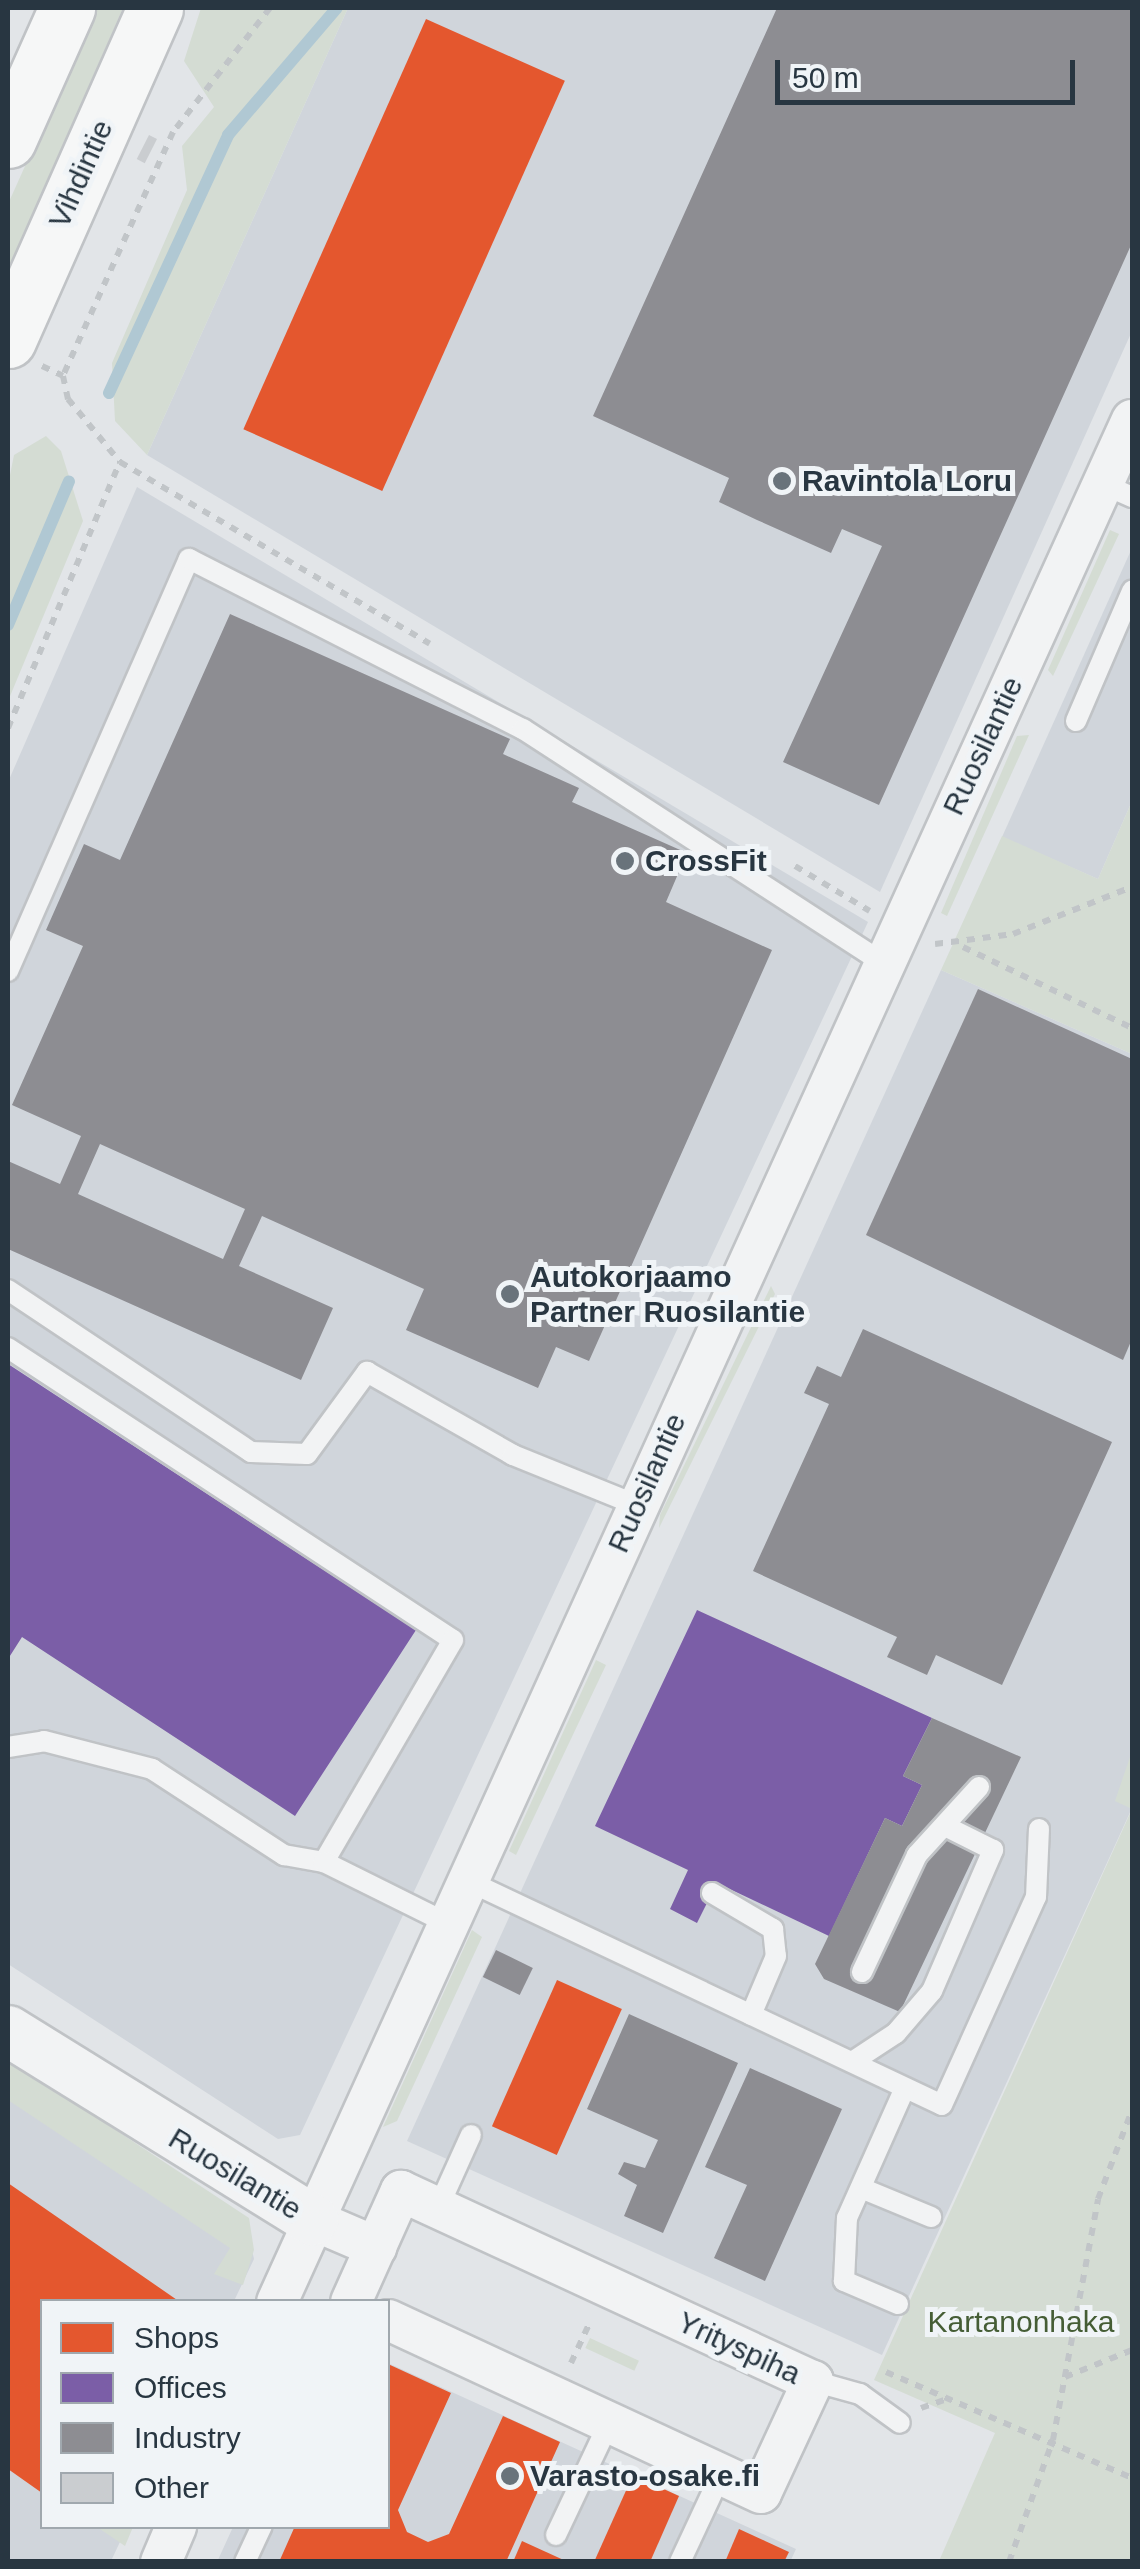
<!DOCTYPE html>
<style>
body{margin:0}
#map{position:relative;width:1140px;height:2569px;overflow:hidden;background:#e2e5e8;font-family:Arial,sans-serif}
div>[style]{position:absolute}
[style*='--x']{left:calc(var(--x)*1px);top:calc(var(--y)*1px);width:calc(var(--w)*1px);rotate:calc(var(--a)*1deg)}
.built>*{inset:0;background:#d0d5db}
.green>*{inset:0;background:#d4dcd3;transform-origin:0 0}
.shops>*{inset:0;background:#e4572e;transform-origin:0 0}
.offices>*{inset:0;background:#7b5ea7}
.industry>*{inset:0;background:#8d8d92;transform-origin:0 0}
.stream>*{height:12px;margin:-6px;padding:0 6px;transform-origin:6px;border-radius:6px;background:#b0c8d3}
.building>*{inset:0;background:#cacdd0;transform-origin:0 0}
.path>*{height:6px;margin-top:-3px;transform-origin:0;background:repeating-linear-gradient(90deg,#c1c5c8 0 8px,transparent 0 16px)}
.roads{filter:drop-shadow(2px 0 #c0c3c6) drop-shadow(-2px 0 #c0c3c6) drop-shadow(0 2px #c0c3c6) drop-shadow(0 -2px #c0c3c6)}
.service>*{height:20px;margin:-10px;padding:0 10px;transform-origin:10px;border-radius:10px;background:#f2f3f4}
.minor>*{height:40px;margin:-20px;padding:0 20px;transform-origin:20px;border-radius:20px;background:#f2f3f4}
.tertiary>*{height:50px;margin:-25px;padding:0 25px;transform-origin:25px;border-radius:25px;background:#f2f3f4}
.primary>*{height:55px;margin:-27.5px;padding:0 27.5px;transform-origin:27.5px;border-radius:27.5px;background:#f6f7f7}
.dots>*{width:28px;height:28px;translate:-50% -50%;box-sizing:border-box;border:5px solid #f0f4f7;border-radius:50%}
span{translate:-50% -50%;white-space:nowrap;text-align:center;line-height:1.15;-webkit-text-stroke:10px #f0f4f7;paint-order:stroke}
.street-label{font-size:30px;color:#283641}
.poi-label{font-size:30px;color:#283641;font-weight:700}
.left{translate:0 -50%;text-align:left}
.park-label{font-size:30px;color:#455d35}
.frame{position:absolute;inset:0;border:10px solid #283641;pointer-events:none}
.legend{position:absolute;left:40px;top:2299px;width:350px;height:230px;box-sizing:border-box;background:#f0f4f7;border:2px solid #a0a8ae;margin:0;padding:12px 18px;list-style:none;font-size:30px;color:#283641}
.legend li{display:flex;align-items:center;gap:20px;height:50px}
.legend b{width:50px;border:2px solid #a0a8ae}
.scale{position:absolute;left:775px;top:60px;width:300px;height:45px;box-sizing:border-box;border:5px solid #283641;border-top:0;padding-left:12px;font-size:30px;line-height:35px;white-space:nowrap;color:#283641;-webkit-text-stroke:8px #f0f4f7;paint-order:stroke}
</style>
<div id="map">
<div class="built">
<i style="clip-path:polygon(348px 8px,1132px 8px,1132px 331px,880px 892px,147px 455px)"></i>
<i style="clip-path:polygon(137px 487px,868px 922px,300px 2135px,278px 2139px,8px 1964px,8px 782px)"></i>
<i style="clip-path:polygon(1132px 548px,1132px 801px,1098px 879px,1002px 837px)"></i>
<i style="clip-path:polygon(941px 970px,1132px 1054px,1132px 1808px,882px 2355px,407px 2141px)"></i>
<i style="clip-path:polygon(8px 2067px,246px 2224px,254px 2259px,234px 2301px,42px 2302px,42px 2526px,127px 2527px,111px 2561px,8px 2561px)"></i>
<i style="clip-path:polygon(388px 2363px,796px 2549px,790px 2562px,217px 2562px,233px 2527px,388px 2526px)"></i>
</div>
<div class="green">
<i style="clip-path:polygon(96px 8px,123px 8px,8px 272px,8px 204px)"></i>
<i style="clip-path:polygon(201px 8px,348px 8px,147px 455px,115px 421px,112px 363px,187px 190px,182px 146px,214px 107px,184px 61px)"></i>
<i style="clip-path:polygon(46px 436px,61px 451px,83px 521px,8px 701px,8px 485px,14px 455px)"></i>
<i style="clip-path:polygon(1110px 530px,1119px 534px,1053px 676px,1048px 670px)"></i>
<i style="clip-path:polygon(1029px 735px,947px 916px,941px 913px,1017px 736px)"></i>
<i style="clip-path:polygon(1132px 801px,1132px 1054px,941px 970px,1002px 836px,1098px 879px)"></i>
<i style="clip-path:polygon(771px 1286px,775px 1294px,659px 1528px,660px 1515px)"></i>
<i style="clip-path:polygon(596px 1660px,606px 1665px,516px 1855px,509px 1851px)"></i>
<i style="clip-path:polygon(1132px 1751px,1132px 2561px,939px 2561px,995px 2433px,874px 2380px,1132px 1809px,1115px 1801px)"></i>
<i style="clip-path:polygon(472px 1930px,482px 1937px,397px 2121px,383px 2127px)"></i>
<i style="clip-path:polygon(8px 2059px,249px 2218px,254px 2250px,243px 2285px,214px 2274px,230px 2248px,8px 2100px)"></i>
<i style="left:590px;top:2338px;width:54px;height:11px;rotate:25deg"></i>
<i style="clip-path:polygon(97px 2527px,97px 2526px,133px 2527px,125px 2546px)"></i>
</div>
<div class="shops">
<i style="left:426px;top:19px;width:152px;height:449px;rotate:24deg"></i>
<i style="left:557px;top:1980px;width:71px;height:160px;rotate:24deg"></i>
<i style="clip-path:polygon(8px 2183px,180px 2302px,42px 2302px,42px 2493px,8px 2469px)"></i>
<i style="clip-path:polygon(388px 2364px,451px 2393px,398px 2510px,407px 2532px,428px 2542px,449px 2534px,503px 2416px,560px 2442px,506px 2562px,279px 2562px,295px 2526px,388px 2526px)"></i>
<i style="clip-path:polygon(633px 2475px,679px 2496px,650px 2562px,594px 2562px)"></i>
<i style="clip-path:polygon(739px 2529px,789px 2552px,784px 2562px,725px 2562px)"></i>
<i style="clip-path:polygon(522px 2541px,568px 2562px,513px 2562px)"></i>
</div>
<div class="offices">
<i style="clip-path:polygon(8px 1364px,416px 1630px,295px 1816px,22px 1637px,8px 1659px)"></i>
<i style="clip-path:polygon(697px 1610px,932px 1718px,903px 1776px,922px 1785px,902px 1826px,885px 1818px,829px 1936px,717px 1883px,697px 1923px,670px 1909px,688px 1870px,595px 1826px)"></i>
</div>
<div class="industry">
<i style="clip-path:polygon(777px 8px,1132px 8px,1132px 243px,879px 805px,783px 762px,882px 546px,842px 529px,831px 553px,757px 520px,719px 502px,729px 478px,593px 416px)"></i>
<i style="clip-path:polygon(evenodd,230px 614px,510px 739px,503px 754px,579px 788px,572px 802px,687px 853px,666px 902px,772px 950px,589px 1361px,556px 1347px,538px 1388px,406px 1330px,424px 1289px,262px 1216px,239px 1266px,333px 1308px,301px 1380px,8px 1249px,8px 1161px,60px 1184px,81px 1136px,12px 1105px,83px 946px,46px 930px,84px 844px,120px 860px,230px 614px,100px 1144px,245px 1209px,223px 1259px,78px 1194px,100px 1144px)"></i>
<i style="clip-path:polygon(978px 989px,1132px 1059px,1132px 1339px,1123px 1360px,866px 1235px)"></i>
<i style="clip-path:polygon(863px 1329px,1112px 1442px,1002px 1685px,936px 1655px,927px 1675px,887px 1657px,897px 1637px,753px 1571px,829px 1404px,804px 1393px,817px 1366px,841px 1377px)"></i>
<i style="clip-path:polygon(932px 1718px,1021px 1757px,900px 2012px,824px 1979px,815px 1964px,885px 1818px,902px 1826px,922px 1785px,903px 1776px)"></i>
<i style="left:496px;top:1950px;width:41px;height:30px;rotate:26deg"></i>
<i style="clip-path:polygon(629px 2014px,738px 2063px,663px 2233px,624px 2216px,637px 2185px,618px 2174px,624px 2162px,645px 2168px,658px 2140px,587px 2109px)"></i>
<i style="clip-path:polygon(750px 2068px,842px 2109px,765px 2281px,714px 2258px,747px 2185px,705px 2167px)"></i>
</div>
<div class="stream">
<i style="--x:109;--y:393;--w:284;--a:-65.2"></i>
<i style="--x:228;--y:135;--w:167;--a:-49.4"></i>
<i style="--x:8;--y:625;--w:156;--a:-67"></i>
</div>
<div class="building">
<i style="left:149px;top:135px;width:9px;height:27px;rotate:27deg"></i>
</div>
<div class="path">
<i style="--x:270;--y:8;--w:157;--a:128"></i>
<i style="--x:173;--y:132;--w:268;--a:114.3"></i>
<i style="--x:63;--y:376;--w:24;--a:78"></i>
<i style="--x:68;--y:399;--w:82;--a:50.5"></i>
<i style="--x:120;--y:462;--w:359;--a:30.4"></i>
<i style="--x:42;--y:366;--w:23;--a:25"></i>
<i style="--x:8;--y:728;--w:289;--a:-67.2"></i>
<i style="--x:795;--y:866;--w:87;--a:31"></i>
<i style="--x:935;--y:944;--w:79;--a:-7.3"></i>
<i style="--x:1013;--y:934;--w:128;--a:-21.6"></i>
<i style="--x:963;--y:947;--w:187;--a:25.6"></i>
<i style="--x:571;--y:2363;--w:47;--a:-65.1"></i>
<i style="--x:886;--y:2372;--w:268;--a:23.3"></i>
<i style="--x:1065;--y:2377;--w:72;--a:-21.9"></i>
<i style="--x:921;--y:2408;--w:28;--a:-19"></i>
<i style="--x:1009;--y:2562;--w:130;--a:-70.2"></i>
<i style="--x:1053;--y:2440;--w:245;--a:-79.4"></i>
<i style="--x:1098;--y:2199;--w:95;--a:-69.1"></i>
</div>
<div class="roads">
<div class="service">
<i style="--x:1103;--y:484;--w:32;--a:24"></i>
<i style="--x:1076;--y:721;--w:142;--a:-66.7"></i>
<i style="--x:8;--y:971;--w:450;--a:-66.3"></i>
<i style="--x:189;--y:559;--w:375;--a:27"></i>
<i style="--x:523;--y:729;--w:429;--a:33"></i>
<i style="--x:8;--y:1290;--w:292;--a:33.7"></i>
<i style="--x:251;--y:1452;--w:56;--a:2"></i>
<i style="--x:307;--y:1454;--w:102;--a:-53.8"></i>
<i style="--x:367;--y:1372;--w:168;--a:29.6"></i>
<i style="--x:513;--y:1455;--w:134;--a:22"></i>
<i style="--x:8;--y:1348;--w:532;--a:33.27"></i>
<i style="--x:453;--y:1640;--w:257;--a:120.2"></i>
<i style="--x:8;--y:1747;--w:36;--a:-9"></i>
<i style="--x:44;--y:1741;--w:112;--a:14.5"></i>
<i style="--x:152;--y:1769;--w:158;--a:33.1"></i>
<i style="--x:284;--y:1855;--w:41;--a:9.9"></i>
<i style="--x:324;--y:1862;--w:137;--a:26.4"></i>
<i style="--x:466;--y:1880;--w:526;--a:25.3"></i>
<i style="--x:942;--y:2105;--w:228;--a:-65.7"></i>
<i style="--x:1036;--y:1897;--w:68;--a:-87.5"></i>
<i style="--x:712;--y:1893;--w:71;--a:30.5"></i>
<i style="--x:773;--y:1929;--w:27;--a:84"></i>
<i style="--x:776;--y:1956;--w:64;--a:113"></i>
<i style="--x:862;--y:1972;--w:129;--a:-64.8"></i>
<i style="--x:917;--y:1855;--w:92;--a:-47.6"></i>
<i style="--x:852;--y:2062;--w:53;--a:-33.4"></i>
<i style="--x:896;--y:2033;--w:55;--a:-49.4"></i>
<i style="--x:932;--y:1991;--w:154;--a:-66.6"></i>
<i style="--x:993;--y:1850;--w:54;--a:-153.4"></i>
<i style="--x:861;--y:2188;--w:76;--a:22.5"></i>
<i style="--x:438;--y:2208;--w:80;--a:-65.7"></i>
<i style="--x:898;--y:2304;--w:59;--a:-156.9"></i>
<i style="--x:844;--y:2281;--w:63;--a:-87.3"></i>
<i style="--x:847;--y:2218;--w:142;--a:-66"></i>
<i style="--x:813;--y:2381;--w:49;--a:15.5"></i>
<i style="--x:860;--y:2394;--w:49;--a:35.9"></i>
<i style="--x:556;--y:2535;--w:124;--a:-64.7"></i>
<i style="--x:245;--y:2562;--w:40;--a:-65"></i>
<i style="--x:680;--y:2562;--w:97;--a:-65"></i>
</div>
<div class="minor">
<i style="--x:313;--y:2220;--w:69;--a:23.2"></i>
<i style="--x:277;--y:2302;--w:2067;--a:-65.57"></i>
<i style="--x:351;--y:2302;--w:122;--a:-65.8"></i>
<i style="--x:401;--y:2191;--w:454;--a:24.8"></i>
<i style="--x:813;--y:2381;--w:123;--a:114.9"></i>
<i style="--x:761;--y:2493;--w:411;--a:-155.1"></i>
<i style="--x:161;--y:2562;--w:39;--a:-67"></i>
</div>
<div class="tertiary">
<i style="--x:8;--y:2031;--w:359;--a:31.8"></i>
</div>
<div class="primary">
<i style="--x:8;--y:140;--w:145;--a:-65.9"></i>
<i style="--x:8;--y:340;--w:363;--a:-66.1"></i>
</div>
</div>
<div class="dots">
<i style="left:782px;top:481px;background:#69737b"></i>
<i style="left:625px;top:861px;background:#69737b"></i>
<i style="left:510px;top:1294px;background:#69737b"></i>
<i style="left:510px;top:2476px;background:#69737b"></i>
</div>
<div class="street-label">
<span style="left:81px;top:174px;rotate:-66deg">Vihdintie</span>
<span style="left:983px;top:746px;rotate:-65deg">Ruosilantie</span>
<span style="left:647px;top:1483px;rotate:-66deg">Ruosilantie</span>
<span style="left:235px;top:2174px;rotate:31deg">Ruosilantie</span>
<span style="left:739px;top:2348px;rotate:25deg">Yrityspiha</span>
</div>
<div class="poi-label">
<span class="left" style="left:802px;top:481px">Ravintola Loru</span>
<span class="left" style="left:645px;top:861px">CrossFit</span>
<span class="left" style="left:530px;top:1294px">Autokorjaamo<br>Partner Ruosilantie</span>
<span class="left" style="left:530px;top:2476px">Varasto-osake.fi</span>
</div>
<div class="park-label">
<span style="left:1021px;top:2322px">Kartanonhaka</span>
</div>
<div class="frame"></div>
<ul class="legend">
<li><b style="height:28px;background:#e4572e"></b>Shops</li>
<li><b style="height:28px;background:#7b5ea7"></b>Offices</li>
<li><b style="height:28px;background:#8d8d92"></b>Industry</li>
<li><b style="height:28px;background:#cacdd0"></b>Other</li>
</ul>
<div class="scale">50 m</div>
</div>
